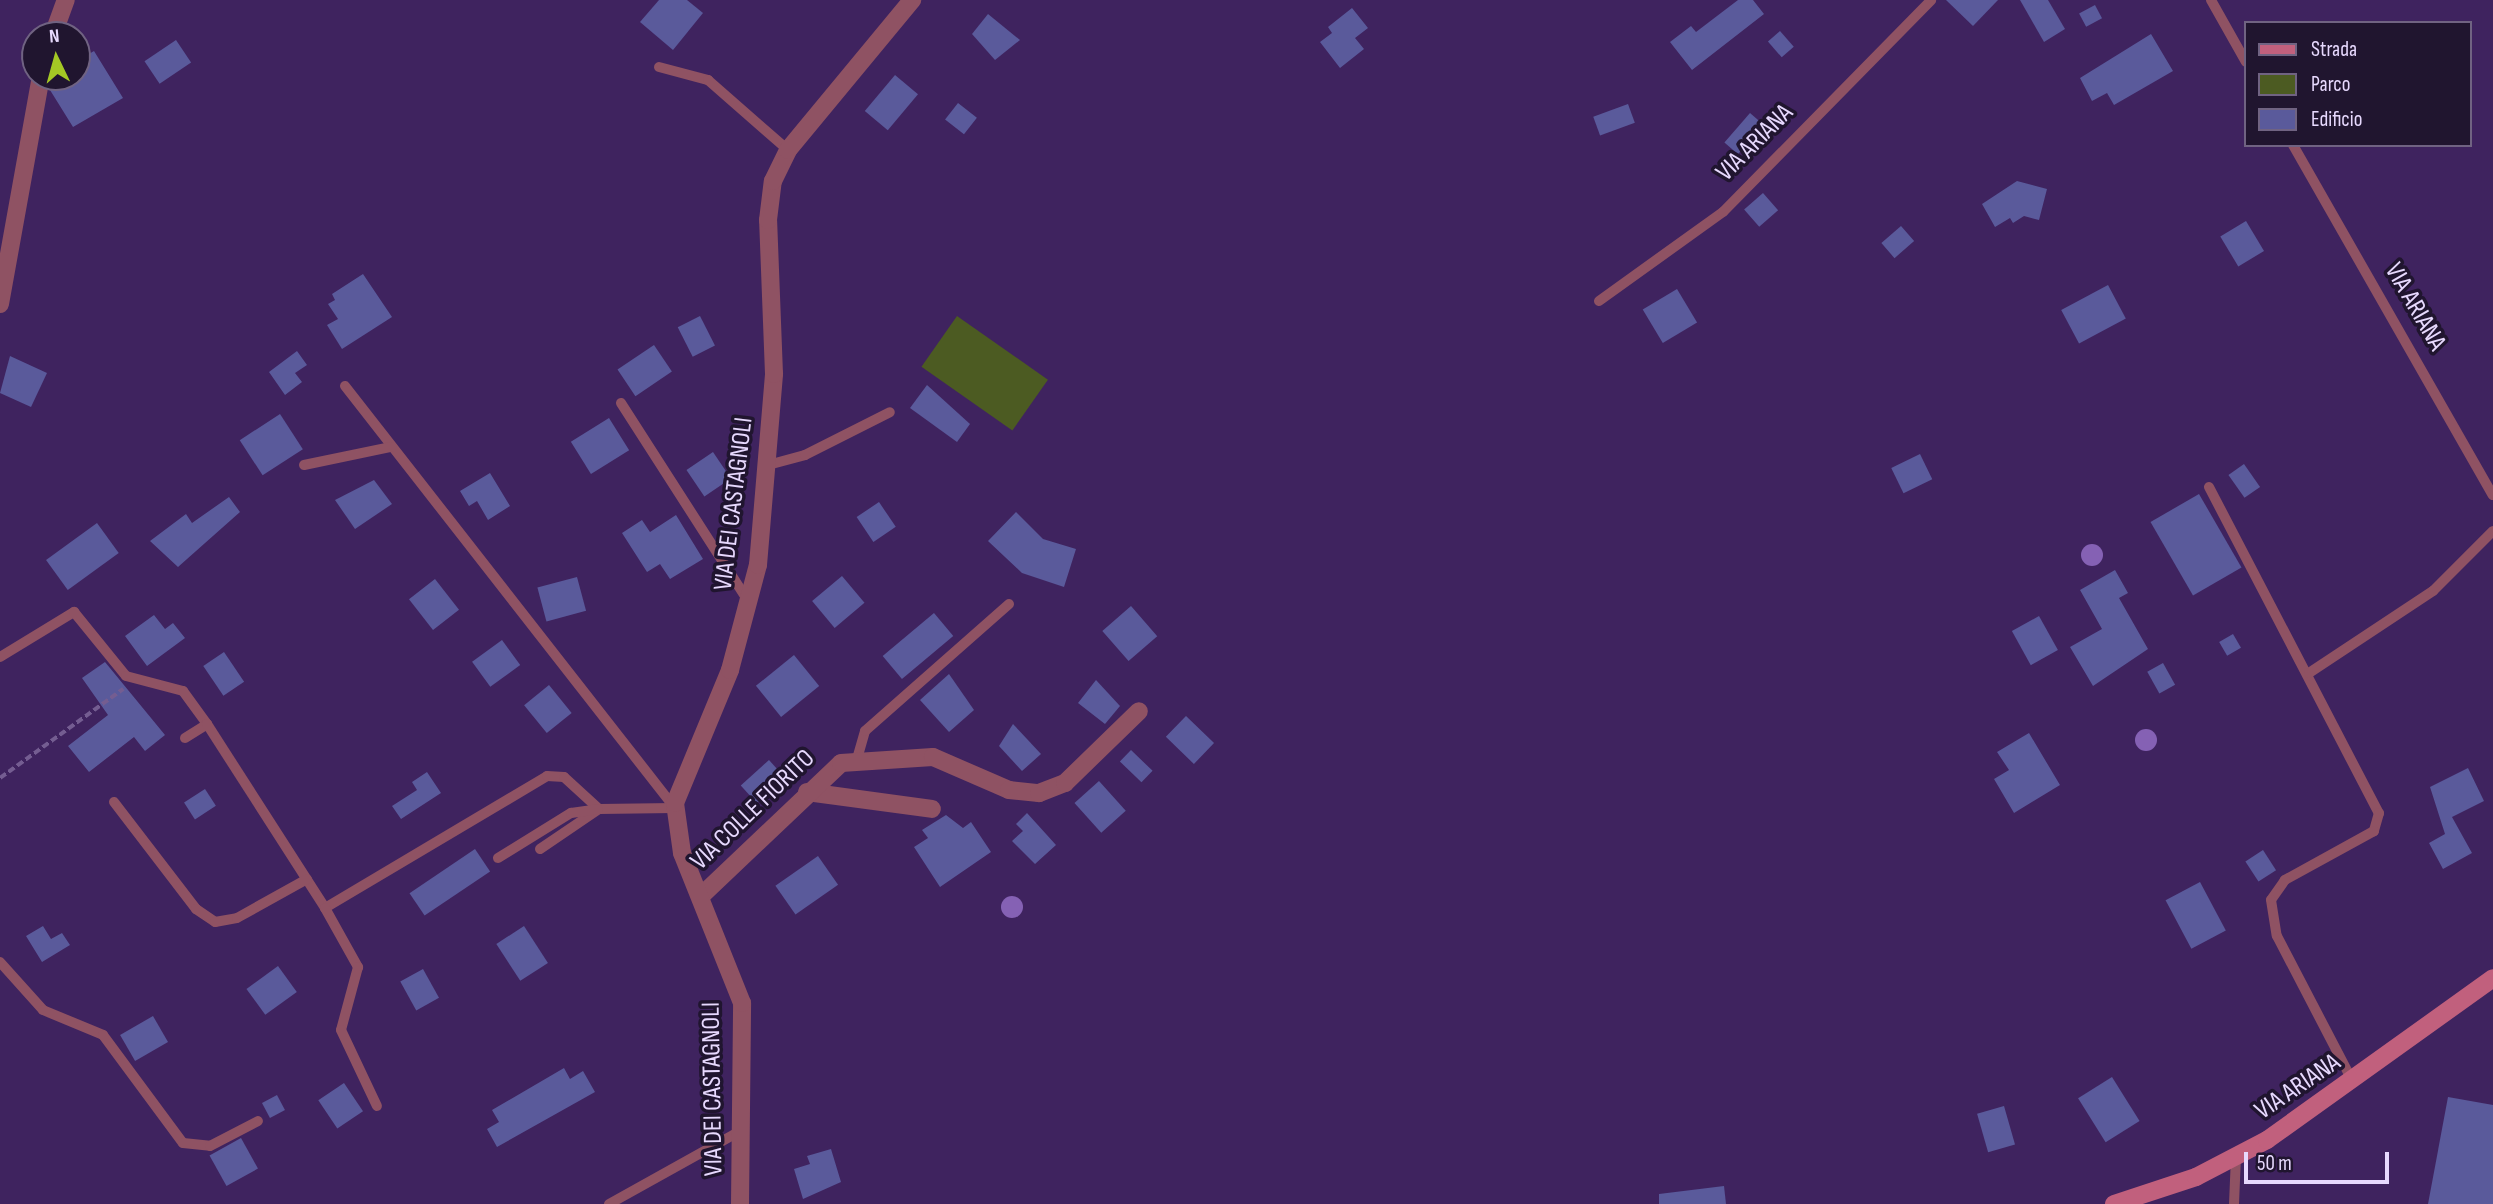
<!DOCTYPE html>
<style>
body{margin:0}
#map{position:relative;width:2493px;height:1204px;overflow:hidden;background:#3f235f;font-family:"Sofia Sans Condensed",sans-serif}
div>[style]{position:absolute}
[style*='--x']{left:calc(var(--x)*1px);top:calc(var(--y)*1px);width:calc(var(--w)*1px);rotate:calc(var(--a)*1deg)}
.green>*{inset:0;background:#4c5b22;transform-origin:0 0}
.water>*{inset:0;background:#8561b4}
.round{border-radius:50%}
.building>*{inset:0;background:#5a5a9b;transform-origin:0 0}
.path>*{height:3.5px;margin-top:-1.75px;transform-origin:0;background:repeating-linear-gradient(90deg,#745d91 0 7px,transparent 0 10.5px)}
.service>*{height:10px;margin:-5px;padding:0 5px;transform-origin:5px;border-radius:5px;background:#8f5263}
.minor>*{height:18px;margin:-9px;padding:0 9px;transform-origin:9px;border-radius:9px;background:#8f5263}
.secondary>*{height:18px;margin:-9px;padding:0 9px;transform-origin:9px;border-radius:9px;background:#c1607d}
span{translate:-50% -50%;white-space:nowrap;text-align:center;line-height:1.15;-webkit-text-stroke:7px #20152f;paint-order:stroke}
.street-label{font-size:26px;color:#e7d9fe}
.legend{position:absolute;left:2244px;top:21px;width:228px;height:126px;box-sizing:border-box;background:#20152f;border:2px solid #706382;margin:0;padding:9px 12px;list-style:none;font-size:21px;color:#e7d9fe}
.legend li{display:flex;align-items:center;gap:14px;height:35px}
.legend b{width:35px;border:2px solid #706382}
.north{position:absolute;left:21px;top:21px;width:70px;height:70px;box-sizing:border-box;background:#20152f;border:2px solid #706382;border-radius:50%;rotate:355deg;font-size:19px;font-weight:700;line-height:28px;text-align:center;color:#e7d9fe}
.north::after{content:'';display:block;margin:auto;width:24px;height:32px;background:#a4c825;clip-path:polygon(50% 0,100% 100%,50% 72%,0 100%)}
.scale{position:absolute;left:2244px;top:1152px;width:145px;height:32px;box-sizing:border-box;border:4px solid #e7d9fe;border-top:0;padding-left:9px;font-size:21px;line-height:24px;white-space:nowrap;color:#e7d9fe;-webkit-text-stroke:5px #20152f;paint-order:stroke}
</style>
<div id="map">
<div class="green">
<i style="left:957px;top:316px;width:111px;height:62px;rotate:35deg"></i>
</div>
<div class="water">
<i class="round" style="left:2081px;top:544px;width:22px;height:22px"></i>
<i class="round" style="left:2135px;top:729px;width:22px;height:22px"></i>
<i class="round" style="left:1001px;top:896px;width:22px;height:22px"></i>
</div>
<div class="building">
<i style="clip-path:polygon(659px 0,687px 0,703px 13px,673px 50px,640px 22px)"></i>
<i style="clip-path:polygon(1738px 0,1753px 0,1764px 14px,1692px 70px,1670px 42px,1691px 26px,1696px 32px)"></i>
<i style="clip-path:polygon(1946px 0,1998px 0,1973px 26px)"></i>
<i style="clip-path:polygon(2020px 0,2048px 0,2065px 29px,2044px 42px)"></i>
<i style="left:2095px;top:5px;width:15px;height:18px;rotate:62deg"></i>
<i style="clip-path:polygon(1352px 8px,1368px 28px,1355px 38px,1364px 49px,1340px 68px,1320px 42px,1332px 33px,1328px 27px)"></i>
<i style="clip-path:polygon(988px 14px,1020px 40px,995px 60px,972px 34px)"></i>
<i style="left:1780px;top:31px;width:21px;height:16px;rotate:49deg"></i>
<i style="clip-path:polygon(2151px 34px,2173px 71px,2114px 105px,2107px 93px,2092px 101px,2080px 78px)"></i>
<i style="left:176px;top:40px;width:27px;height:38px;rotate:56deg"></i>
<i style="clip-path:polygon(94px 51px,123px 98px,73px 127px,50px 90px,52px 77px,77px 77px,77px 61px)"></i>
<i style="left:895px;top:75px;width:30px;height:47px;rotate:40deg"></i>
<i style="left:958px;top:103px;width:24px;height:21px;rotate:38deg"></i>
<i style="left:1628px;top:104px;width:20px;height:37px;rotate:70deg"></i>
<i style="left:1750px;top:113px;width:18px;height:39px;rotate:41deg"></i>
<i style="clip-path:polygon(2017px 181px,2047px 189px,2039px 220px,2024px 216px,2013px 223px,2010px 218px,1995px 227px,1982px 204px)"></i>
<i style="left:1763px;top:193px;width:23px;height:25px;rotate:49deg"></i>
<i style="left:2246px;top:221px;width:35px;height:30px;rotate:59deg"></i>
<i style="left:1901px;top:226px;width:20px;height:26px;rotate:49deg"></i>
<i style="clip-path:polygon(363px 274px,392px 317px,342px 349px,327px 325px,338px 319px,328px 304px,335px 300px,332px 294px)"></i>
<i style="left:2108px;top:285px;width:38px;height:53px;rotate:62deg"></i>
<i style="left:1677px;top:289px;width:39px;height:40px;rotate:59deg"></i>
<i style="left:700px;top:316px;width:33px;height:25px;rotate:63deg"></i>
<i style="left:654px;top:345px;width:32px;height:44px;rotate:56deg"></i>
<i style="clip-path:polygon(297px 351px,307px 365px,295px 373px,302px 382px,285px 395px,269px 372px)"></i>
<i style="clip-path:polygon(10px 356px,47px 373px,31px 407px,0 393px)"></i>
<i style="clip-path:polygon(927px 385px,970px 424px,957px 442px,910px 408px)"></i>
<i style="left:280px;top:414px;width:42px;height:48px;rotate:57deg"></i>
<i style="left:609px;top:418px;width:38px;height:45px;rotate:58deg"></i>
<i style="left:713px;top:452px;width:32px;height:32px;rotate:56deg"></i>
<i style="left:1920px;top:454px;width:28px;height:32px;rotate:64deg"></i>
<i style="left:2244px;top:464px;width:28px;height:19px;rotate:55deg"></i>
<i style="clip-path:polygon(490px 473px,510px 506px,488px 520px,477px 501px,469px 506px,460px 491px)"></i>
<i style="clip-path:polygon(374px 480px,392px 504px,355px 529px,335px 500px)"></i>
<i style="left:2199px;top:494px;width:85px;height:56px;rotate:60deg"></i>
<i style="clip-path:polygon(229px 497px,240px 512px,178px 567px,150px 541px,186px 514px,192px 523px)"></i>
<i style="left:879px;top:502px;width:30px;height:27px;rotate:56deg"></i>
<i style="clip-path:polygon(1016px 512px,1043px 539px,1076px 549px,1064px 587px,1022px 573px,988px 541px)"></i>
<i style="clip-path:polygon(676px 515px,703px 559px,670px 579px,660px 564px,647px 572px,622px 533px,642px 520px,650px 532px)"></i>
<i style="left:97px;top:523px;width:37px;height:63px;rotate:54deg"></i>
<i style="clip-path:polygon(2115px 570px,2128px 593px,2119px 598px,2148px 649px,2093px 686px,2070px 647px,2102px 629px,2080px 590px)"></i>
<i style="left:842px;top:576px;width:35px;height:39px;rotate:50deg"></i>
<i style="left:577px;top:577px;width:35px;height:41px;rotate:75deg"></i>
<i style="left:435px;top:579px;width:39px;height:33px;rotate:52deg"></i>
<i style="left:1131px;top:606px;width:40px;height:38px;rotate:49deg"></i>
<i style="left:934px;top:613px;width:30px;height:67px;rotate:50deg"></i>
<i style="clip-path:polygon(154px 615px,165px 629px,173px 623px,185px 638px,147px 666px,125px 636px)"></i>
<i style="left:2039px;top:616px;width:39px;height:31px;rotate:61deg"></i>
<i style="left:2233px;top:634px;width:16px;height:16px;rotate:60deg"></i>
<i style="left:502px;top:640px;width:31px;height:37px;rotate:54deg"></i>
<i style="left:224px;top:652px;width:36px;height:25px;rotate:56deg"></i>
<i style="left:794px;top:655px;width:40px;height:49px;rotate:51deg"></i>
<i style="clip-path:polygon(105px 662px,165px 735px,145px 751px,134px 737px,89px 772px,68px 746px,108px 715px,82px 678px)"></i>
<i style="left:2163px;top:663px;width:25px;height:18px;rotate:61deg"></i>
<i style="clip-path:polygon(949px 674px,974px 710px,949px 732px,920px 700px)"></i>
<i style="clip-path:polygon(1096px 680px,1120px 706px,1105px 724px,1078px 703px)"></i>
<i style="left:549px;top:685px;width:36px;height:32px;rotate:51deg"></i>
<i style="left:1186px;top:716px;width:39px;height:29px;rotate:44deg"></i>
<i style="clip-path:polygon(1013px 724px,1041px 754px,1022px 771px,999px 746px)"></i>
<i style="clip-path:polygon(2029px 733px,2060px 785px,2014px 813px,1994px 779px,2009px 770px,1997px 752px)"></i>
<i style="left:1131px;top:750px;width:30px;height:16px;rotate:44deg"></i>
<i style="left:769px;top:760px;width:24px;height:38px;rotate:48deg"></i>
<i style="clip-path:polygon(2468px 768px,2484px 801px,2452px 817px,2472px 853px,2443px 869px,2429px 843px,2445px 834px,2430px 787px)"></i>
<i style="clip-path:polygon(427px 772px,441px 793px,401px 819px,392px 806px,417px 790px,412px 782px)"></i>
<i style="left:1099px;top:781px;width:40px;height:33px;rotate:48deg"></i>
<i style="left:205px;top:789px;width:20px;height:25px;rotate:57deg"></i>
<i style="clip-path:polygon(1027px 813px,1056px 845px,1035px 864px,1012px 841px,1023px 831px,1016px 824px)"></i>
<i style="clip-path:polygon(946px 815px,963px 828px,971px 822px,991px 852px,940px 887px,914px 847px,928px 838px,922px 830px)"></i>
<i style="left:475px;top:849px;width:27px;height:79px;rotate:56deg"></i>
<i style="left:2263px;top:850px;width:24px;height:21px;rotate:57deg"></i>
<i style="left:818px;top:856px;width:35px;height:52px;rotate:55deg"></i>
<i style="left:2200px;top:882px;width:55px;height:39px;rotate:62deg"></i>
<i style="clip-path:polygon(43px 926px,51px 939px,62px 933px,70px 945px,42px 962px,26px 936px)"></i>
<i style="left:524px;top:926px;width:44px;height:33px;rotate:57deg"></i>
<i style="left:278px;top:966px;width:32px;height:39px;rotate:54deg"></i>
<i style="left:423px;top:969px;width:33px;height:26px;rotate:61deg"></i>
<i style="left:153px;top:1016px;width:30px;height:38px;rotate:60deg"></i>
<i style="clip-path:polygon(564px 1068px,570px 1079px,583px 1071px,595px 1092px,497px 1147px,487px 1129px,499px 1122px,492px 1110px)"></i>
<i style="left:2112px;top:1077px;width:52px;height:40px;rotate:58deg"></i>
<i style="left:344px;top:1083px;width:34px;height:31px;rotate:56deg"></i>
<i style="left:277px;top:1095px;width:17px;height:17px;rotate:62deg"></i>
<i style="clip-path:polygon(2448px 1097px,2493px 1105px,2493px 1204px,2428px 1204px)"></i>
<i style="left:2004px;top:1106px;width:40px;height:28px;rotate:74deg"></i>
<i style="left:241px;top:1138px;width:35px;height:36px;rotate:61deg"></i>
<i style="clip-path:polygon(831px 1149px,841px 1182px,803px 1199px,794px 1169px,810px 1164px,807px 1156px)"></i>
<i style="clip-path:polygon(1724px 1186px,1726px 1204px,1659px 1204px,1659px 1194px)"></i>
</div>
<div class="path">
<i style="--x:0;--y:778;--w:152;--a:-35.9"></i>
</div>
<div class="service">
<i style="--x:2211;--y:0;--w:71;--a:60.6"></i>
<i style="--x:659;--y:67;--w:51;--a:14.9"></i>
<i style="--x:708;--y:80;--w:106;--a:41.2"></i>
<i style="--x:2293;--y:145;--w:403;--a:60.3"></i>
<i style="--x:1599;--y:301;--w:153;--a:-35.7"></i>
<i style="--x:1723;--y:212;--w:297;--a:-45.5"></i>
<i style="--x:345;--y:386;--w:534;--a:51.99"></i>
<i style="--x:621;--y:403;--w:237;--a:57.3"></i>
<i style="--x:304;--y:465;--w:89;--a:-11.7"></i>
<i style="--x:768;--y:465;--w:38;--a:-15"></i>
<i style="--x:805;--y:455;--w:95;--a:-26.8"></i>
<i style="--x:2209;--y:487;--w:368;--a:62.5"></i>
<i style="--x:2379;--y:813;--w:19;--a:106"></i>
<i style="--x:2374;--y:831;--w:102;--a:151.2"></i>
<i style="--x:2285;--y:880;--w:24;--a:125"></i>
<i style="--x:2271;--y:900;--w:36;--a:81"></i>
<i style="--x:2277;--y:936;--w:165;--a:62.5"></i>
<i style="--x:0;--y:657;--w:87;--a:-31.3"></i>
<i style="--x:74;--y:612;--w:82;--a:50.9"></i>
<i style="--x:126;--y:676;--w:59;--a:14.7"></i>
<i style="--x:183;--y:691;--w:41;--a:54"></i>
<i style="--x:2309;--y:673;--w:149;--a:-33.5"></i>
<i style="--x:2433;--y:591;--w:85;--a:-45"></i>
<i style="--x:185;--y:738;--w:26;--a:-32"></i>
<i style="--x:207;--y:724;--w:219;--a:57.3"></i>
<i style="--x:325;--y:908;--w:258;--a:-30.7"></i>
<i style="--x:547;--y:776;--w:17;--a:3"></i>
<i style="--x:564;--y:777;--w:47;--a:42.4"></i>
<i style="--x:857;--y:759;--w:29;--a:-74"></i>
<i style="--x:865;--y:731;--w:192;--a:-41.4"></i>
<i style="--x:114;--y:802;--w:135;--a:52.5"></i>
<i style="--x:196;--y:909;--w:23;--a:34"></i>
<i style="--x:215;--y:922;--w:22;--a:-10"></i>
<i style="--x:237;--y:918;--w:80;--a:-29.1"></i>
<i style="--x:540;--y:849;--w:71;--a:-34.1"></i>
<i style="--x:599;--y:809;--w:75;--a:-0.8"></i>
<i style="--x:498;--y:858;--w:86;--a:-31.7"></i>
<i style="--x:571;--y:813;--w:27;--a:-8"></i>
<i style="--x:325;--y:908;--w:68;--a:60.8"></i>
<i style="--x:358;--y:967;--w:65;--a:105.1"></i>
<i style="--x:341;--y:1030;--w:84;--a:64.7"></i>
<i style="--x:0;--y:962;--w:64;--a:48.1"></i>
<i style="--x:43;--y:1010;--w:65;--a:22.6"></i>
<i style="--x:103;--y:1035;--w:134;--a:53.5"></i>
<i style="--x:183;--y:1143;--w:27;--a:6"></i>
<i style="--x:210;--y:1146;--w:54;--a:-27.5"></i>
<i style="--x:609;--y:1204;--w:152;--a:-29.1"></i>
<i style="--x:2234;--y:1204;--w:47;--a:-87.6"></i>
</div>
<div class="minor">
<i style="--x:53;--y:35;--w:37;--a:-70"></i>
<i style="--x:0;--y:304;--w:231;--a:-79.8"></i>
<i style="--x:807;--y:792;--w:126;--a:7.7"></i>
<i style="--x:701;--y:896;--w:193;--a:-43.5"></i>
<i style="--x:841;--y:763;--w:92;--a:-3.7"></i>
<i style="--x:933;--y:757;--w:83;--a:23.5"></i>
<i style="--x:1009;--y:790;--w:30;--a:6"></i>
<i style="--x:1039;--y:793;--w:28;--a:-21"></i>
<i style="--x:1065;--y:783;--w:103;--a:-44.2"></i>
<i style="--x:740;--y:1204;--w:201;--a:-89.4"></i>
<i style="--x:742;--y:1003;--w:162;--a:-111.8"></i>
<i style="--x:682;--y:853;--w:50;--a:-98"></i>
<i style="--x:675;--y:803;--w:144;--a:-67.5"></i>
<i style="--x:730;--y:670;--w:109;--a:-75.1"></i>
<i style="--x:758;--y:565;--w:192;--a:-85.2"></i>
<i style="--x:774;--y:374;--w:154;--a:-92.2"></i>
<i style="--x:768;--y:220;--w:39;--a:-83"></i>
<i style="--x:773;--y:181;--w:34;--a:-64"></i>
<i style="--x:788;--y:150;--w:195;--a:-50.4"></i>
</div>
<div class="secondary">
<i style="--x:2114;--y:1204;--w:86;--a:-18.2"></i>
<i style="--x:2196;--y:1177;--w:80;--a:-27.5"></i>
<i style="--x:2267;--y:1140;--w:278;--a:-35.6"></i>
</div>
<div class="street-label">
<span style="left:1755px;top:143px;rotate:-45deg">VIA ARIANA</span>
<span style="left:2415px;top:307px;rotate:60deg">VIA ARIANA</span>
<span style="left:734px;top:504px;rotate:-83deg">VIA DEI CASTAGNOLI</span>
<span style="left:753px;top:810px;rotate:-44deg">VIA COLLE FIORITO</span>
<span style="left:2298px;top:1087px;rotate:-34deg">VIA ARIANA</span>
<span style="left:713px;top:1089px;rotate:-91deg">VIA DEI CASTAGNOLI</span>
</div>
<ul class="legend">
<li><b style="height:9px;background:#c1607d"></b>Strada</li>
<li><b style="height:19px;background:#4c5b22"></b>Parco</li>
<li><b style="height:19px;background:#5a5a9b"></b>Edificio</li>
</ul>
<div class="north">N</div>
<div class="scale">50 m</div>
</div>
